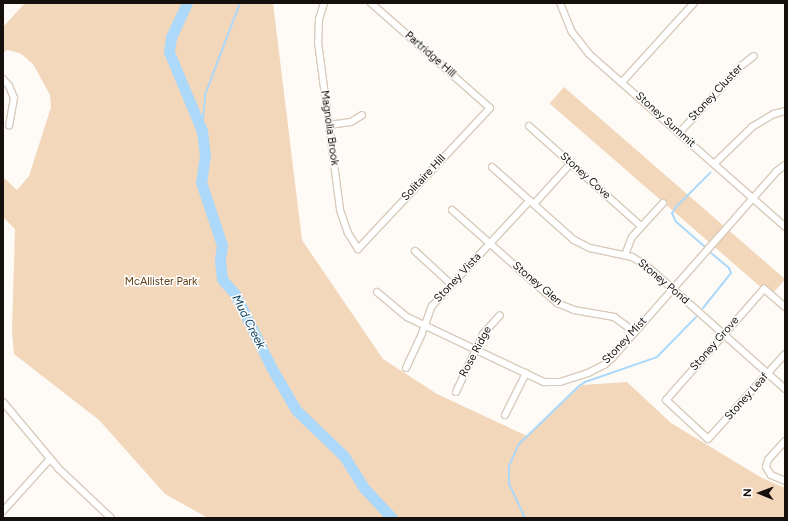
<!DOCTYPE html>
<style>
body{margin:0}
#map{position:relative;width:788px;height:521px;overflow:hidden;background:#fefbf7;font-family:Figtree,sans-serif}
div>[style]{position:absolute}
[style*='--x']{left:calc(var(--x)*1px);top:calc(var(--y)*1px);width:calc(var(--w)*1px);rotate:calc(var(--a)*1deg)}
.green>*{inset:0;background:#f3d7bb;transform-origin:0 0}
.stream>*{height:2px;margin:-1px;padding:0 1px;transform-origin:1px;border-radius:1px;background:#acd8f9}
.river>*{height:11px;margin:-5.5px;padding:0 5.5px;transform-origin:5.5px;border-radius:5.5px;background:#acd8f9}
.roads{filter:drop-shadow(1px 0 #d9cbbb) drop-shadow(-1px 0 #d9cbbb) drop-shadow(0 1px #d9cbbb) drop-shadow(0 -1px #d9cbbb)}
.minor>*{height:6px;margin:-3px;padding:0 3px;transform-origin:3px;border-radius:3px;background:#fff}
span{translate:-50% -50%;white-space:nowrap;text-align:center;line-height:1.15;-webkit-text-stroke:3px #fff;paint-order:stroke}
.street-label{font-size:11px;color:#15100b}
.park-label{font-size:11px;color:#603d10}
.water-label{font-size:12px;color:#033b5a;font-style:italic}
.frame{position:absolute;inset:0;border:4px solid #15100b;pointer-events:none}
.north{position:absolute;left:740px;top:473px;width:40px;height:40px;-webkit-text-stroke:3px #fff;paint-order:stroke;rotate:271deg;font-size:11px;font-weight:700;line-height:16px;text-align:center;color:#15100b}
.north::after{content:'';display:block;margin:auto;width:14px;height:18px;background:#15100b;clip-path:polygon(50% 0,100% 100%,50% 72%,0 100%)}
</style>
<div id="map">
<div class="green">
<i style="clip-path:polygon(25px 3px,273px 3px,302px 240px,383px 359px,437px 394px,527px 436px,582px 385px,627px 382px,671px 423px,762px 478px,785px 488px,785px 518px,208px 518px,165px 494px,99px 420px,14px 354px,12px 331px,15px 229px,3px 217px,3px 177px,17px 190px,29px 176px,51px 107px,50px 95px,33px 64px,20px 53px,7px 50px,3px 53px,3px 27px)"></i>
<i style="left:564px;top:87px;width:293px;height:22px;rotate:41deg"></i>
</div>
<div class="stream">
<i style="--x:202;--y:131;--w:36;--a:-85"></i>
<i style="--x:205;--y:95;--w:98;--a:-69.2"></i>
<i style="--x:704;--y:246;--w:37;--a:-139"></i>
<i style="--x:676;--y:222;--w:10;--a:-114"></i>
<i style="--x:672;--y:213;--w:7;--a:-56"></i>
<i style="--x:676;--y:207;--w:49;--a:-45"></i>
<i style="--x:703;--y:308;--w:45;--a:-51.3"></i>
<i style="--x:731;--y:273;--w:5;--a:-112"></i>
<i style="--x:729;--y:268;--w:23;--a:-140"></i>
<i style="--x:525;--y:518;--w:38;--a:-115"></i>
<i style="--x:509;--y:484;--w:18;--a:-90"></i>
<i style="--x:509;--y:466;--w:24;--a:-66"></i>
<i style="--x:519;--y:444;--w:83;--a:-44"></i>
<i style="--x:579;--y:386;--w:7;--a:-34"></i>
<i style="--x:585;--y:382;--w:76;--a:-19.1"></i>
<i style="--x:657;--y:357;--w:56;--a:-45.7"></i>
</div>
<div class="river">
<i style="--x:187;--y:3;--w:38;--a:115"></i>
<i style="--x:171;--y:37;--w:15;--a:98"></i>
<i style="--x:169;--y:52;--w:86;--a:67.3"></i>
<i style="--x:202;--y:131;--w:24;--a:83"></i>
<i style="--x:205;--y:155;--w:27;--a:98"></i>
<i style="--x:201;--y:182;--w:66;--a:71.6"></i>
<i style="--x:222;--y:245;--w:15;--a:98"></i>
<i style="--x:220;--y:260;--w:19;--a:84"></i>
<i style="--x:222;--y:279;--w:20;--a:49"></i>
<i style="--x:235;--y:294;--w:81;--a:63.7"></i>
<i style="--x:271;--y:367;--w:50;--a:59.8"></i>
<i style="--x:296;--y:410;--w:66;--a:43.8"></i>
<i style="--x:344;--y:456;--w:38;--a:58"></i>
<i style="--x:364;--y:488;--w:41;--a:47"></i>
</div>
<div class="roads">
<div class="minor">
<i style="--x:324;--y:3;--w:17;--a:107"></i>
<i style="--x:319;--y:19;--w:23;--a:92"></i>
<i style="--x:318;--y:42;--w:169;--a:82.5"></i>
<i style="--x:340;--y:210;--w:24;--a:71"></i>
<i style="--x:348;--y:233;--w:19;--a:58"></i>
<i style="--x:358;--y:249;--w:193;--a:-46.9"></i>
<i style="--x:490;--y:108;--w:159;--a:-138.6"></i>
<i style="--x:560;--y:3;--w:31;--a:68"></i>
<i style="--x:572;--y:32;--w:28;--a:52"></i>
<i style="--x:589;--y:54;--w:261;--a:41.4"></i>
<i style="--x:3;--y:79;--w:9;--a:49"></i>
<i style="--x:9;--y:86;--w:13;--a:67"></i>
<i style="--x:14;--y:98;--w:28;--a:100"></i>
<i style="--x:622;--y:82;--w:107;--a:-47.7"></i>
<i style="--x:329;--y:125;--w:22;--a:-8"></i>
<i style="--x:351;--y:122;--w:13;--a:-32"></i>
<i style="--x:529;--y:126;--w:150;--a:41.8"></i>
<i style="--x:679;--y:133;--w:91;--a:-47.2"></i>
<i style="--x:741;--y:66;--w:16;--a:-38"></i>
<i style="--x:714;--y:164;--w:53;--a:-44.2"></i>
<i style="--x:752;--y:127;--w:26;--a:-31"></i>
<i style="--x:774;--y:114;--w:11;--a:-15"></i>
<i style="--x:492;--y:167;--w:110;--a:41.7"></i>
<i style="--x:574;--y:240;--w:18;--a:27"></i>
<i style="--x:590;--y:248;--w:43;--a:12.1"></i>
<i style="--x:632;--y:257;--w:17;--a:31"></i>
<i style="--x:647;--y:266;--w:185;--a:41.7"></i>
<i style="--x:534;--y:204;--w:55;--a:-47.9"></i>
<i style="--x:452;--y:210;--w:140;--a:41.5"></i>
<i style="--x:557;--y:303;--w:18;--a:22"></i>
<i style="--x:574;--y:310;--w:41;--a:9.9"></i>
<i style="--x:614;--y:317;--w:26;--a:36"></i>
<i style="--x:415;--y:251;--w:50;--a:42.6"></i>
<i style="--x:625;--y:255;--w:19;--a:-69"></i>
<i style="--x:632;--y:237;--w:46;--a:-47.6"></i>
<i style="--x:377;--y:292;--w:39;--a:40"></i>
<i style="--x:407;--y:317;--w:152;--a:25.4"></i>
<i style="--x:544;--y:382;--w:16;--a:0"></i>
<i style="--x:560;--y:382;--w:29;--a:-18"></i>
<i style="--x:588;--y:373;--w:18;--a:-27"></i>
<i style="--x:604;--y:365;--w:11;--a:-41"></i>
<i style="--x:612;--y:358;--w:249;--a:-48.6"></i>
<i style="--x:777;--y:171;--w:10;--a:-37"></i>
<i style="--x:785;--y:307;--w:28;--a:-139"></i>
<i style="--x:764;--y:289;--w:148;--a:131.4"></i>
<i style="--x:666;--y:400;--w:57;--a:42.9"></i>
<i style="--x:708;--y:439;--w:115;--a:-47.8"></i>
<i style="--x:406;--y:368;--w:38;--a:-65"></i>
<i style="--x:422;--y:333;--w:29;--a:-70"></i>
<i style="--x:432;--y:306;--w:144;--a:-47.2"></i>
<i style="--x:456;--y:392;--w:64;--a:-65"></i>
<i style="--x:483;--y:334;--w:25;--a:-48"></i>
<i style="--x:3;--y:402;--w:87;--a:50.1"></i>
<i style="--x:59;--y:469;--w:71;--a:43.3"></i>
<i style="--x:505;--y:415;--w:47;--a:-63.4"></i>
<i style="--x:785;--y:441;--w:25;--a:132"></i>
<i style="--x:768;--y:460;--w:7;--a:106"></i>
<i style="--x:766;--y:467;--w:9;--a:58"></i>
<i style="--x:771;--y:475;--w:15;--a:23"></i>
<i style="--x:3;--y:511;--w:70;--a:-47.9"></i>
</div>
</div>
<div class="street-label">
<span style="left:430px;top:55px;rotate:41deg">Partridge Hill</span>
<span style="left:716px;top:93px;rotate:-47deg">Stoney Cluster</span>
<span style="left:665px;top:120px;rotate:42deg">Stoney Summit</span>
<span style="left:329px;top:128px;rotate:82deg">Magnolia Brook</span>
<span style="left:585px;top:176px;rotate:42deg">Stoney Cove</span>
<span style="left:424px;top:178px;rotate:-47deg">Solitaire Hill</span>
<span style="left:458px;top:278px;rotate:-47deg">Stoney Vista</span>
<span style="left:663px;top:282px;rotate:40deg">Stoney Pond</span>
<span style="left:537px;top:284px;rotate:40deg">Stoney Glen</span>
<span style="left:625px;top:341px;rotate:-47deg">Stoney Mist</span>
<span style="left:715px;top:344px;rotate:-49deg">Stoney Grove</span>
<span style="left:476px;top:352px;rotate:-62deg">Rose Ridge</span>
<span style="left:747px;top:397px;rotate:-48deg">Stoney Leaf</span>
</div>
<div class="park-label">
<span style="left:161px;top:282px">McAllister Park</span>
</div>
<div class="water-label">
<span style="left:248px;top:322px;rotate:63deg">Mud Creek</span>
</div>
<div class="frame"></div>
<div class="north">N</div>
</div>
